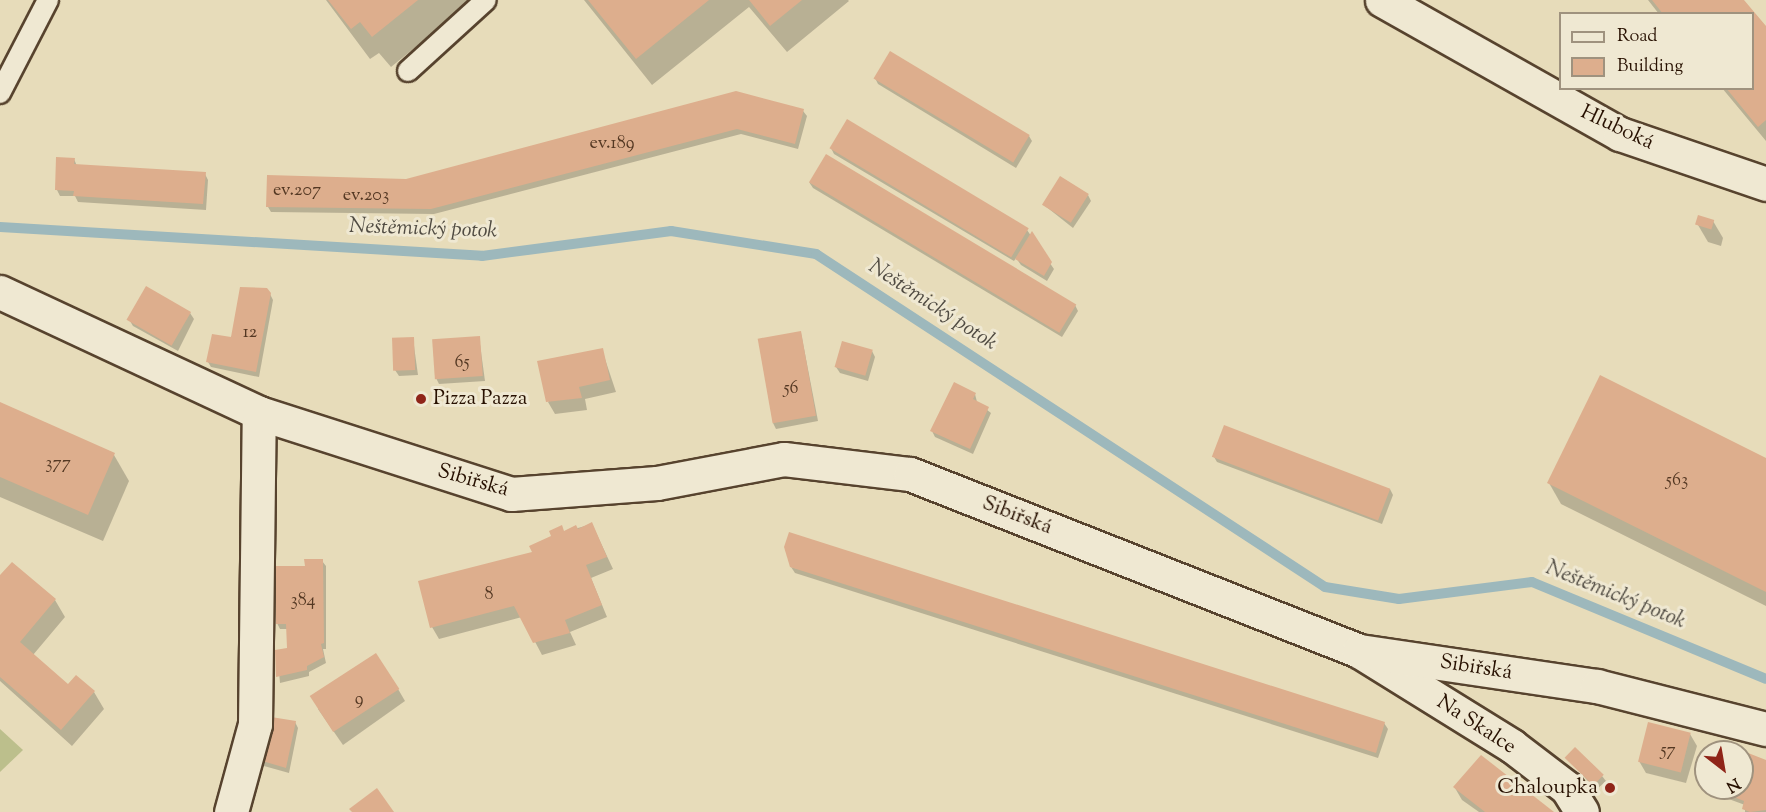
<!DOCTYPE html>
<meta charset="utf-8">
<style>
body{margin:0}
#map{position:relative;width:1766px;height:812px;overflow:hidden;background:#e7dcba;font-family:"Sorts Mill Goudy",serif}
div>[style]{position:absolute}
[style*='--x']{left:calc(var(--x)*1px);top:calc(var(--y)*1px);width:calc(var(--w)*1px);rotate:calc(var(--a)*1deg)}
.green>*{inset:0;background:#bcbf8c}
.shadow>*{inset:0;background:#0003}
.stream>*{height:10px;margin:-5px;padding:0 5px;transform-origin:5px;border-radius:5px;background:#9db8bc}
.building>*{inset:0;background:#ddae8d;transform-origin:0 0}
.roads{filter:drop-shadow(2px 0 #57432e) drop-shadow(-2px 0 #57432e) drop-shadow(0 2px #57432e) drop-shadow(0 -2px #57432e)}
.service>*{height:20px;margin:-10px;padding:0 10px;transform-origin:10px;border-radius:10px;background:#efe8d2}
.minor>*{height:33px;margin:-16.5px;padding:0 16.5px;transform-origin:16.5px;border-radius:16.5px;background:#efe8d2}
.tertiary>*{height:33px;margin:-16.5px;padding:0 16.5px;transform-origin:16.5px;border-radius:16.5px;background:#efe8d2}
.dots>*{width:16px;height:16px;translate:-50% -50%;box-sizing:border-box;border:3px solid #efe8d2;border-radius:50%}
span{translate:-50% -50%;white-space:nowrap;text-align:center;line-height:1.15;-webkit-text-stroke:6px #efe8d2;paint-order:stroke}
.number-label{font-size:18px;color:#543823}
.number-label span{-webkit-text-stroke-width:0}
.street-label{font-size:21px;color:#271000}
.poi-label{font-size:21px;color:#271000}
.left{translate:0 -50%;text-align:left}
.right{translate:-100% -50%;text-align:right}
.water-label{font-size:22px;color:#504b42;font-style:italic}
.legend{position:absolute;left:1559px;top:12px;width:195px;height:78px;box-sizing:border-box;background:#efe8d2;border:2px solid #9f927e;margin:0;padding:8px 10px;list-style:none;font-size:18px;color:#271000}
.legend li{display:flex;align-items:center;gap:12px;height:30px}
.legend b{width:30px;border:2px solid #9f927e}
.north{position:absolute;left:1694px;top:740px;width:60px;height:60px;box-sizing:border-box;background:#efe8d2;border:2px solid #9f927e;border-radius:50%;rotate:149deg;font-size:16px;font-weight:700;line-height:24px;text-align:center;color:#271000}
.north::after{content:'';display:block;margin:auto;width:21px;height:27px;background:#8f2418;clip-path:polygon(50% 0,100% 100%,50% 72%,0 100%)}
</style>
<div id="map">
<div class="green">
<i style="clip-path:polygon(0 729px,23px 750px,0 772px)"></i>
</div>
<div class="shadow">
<i style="clip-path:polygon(326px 0,469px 0,471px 2px,391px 67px,379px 53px,370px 59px)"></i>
<i style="clip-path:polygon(584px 0,848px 0,849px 1px,787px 52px,749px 7px,652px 85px)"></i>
<i style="clip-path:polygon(1648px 0,1742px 0,1766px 29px,1766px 141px,1722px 88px,1752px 88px,1752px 14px,1659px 14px)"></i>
<i style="clip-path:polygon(875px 78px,1029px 136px,1032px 141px,1016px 168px,878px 84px)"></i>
<i style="clip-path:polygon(803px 111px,807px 116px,798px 149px,741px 134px,434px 214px,271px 212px,268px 207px)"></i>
<i style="clip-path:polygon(831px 148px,1027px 230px,1054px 269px,1047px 281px,1021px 265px,1016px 258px,1014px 261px,834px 154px)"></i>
<i style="clip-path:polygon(74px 159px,77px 166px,205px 174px,208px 180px,206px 210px,78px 202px,75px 196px,60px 196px,57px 190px)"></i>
<i style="clip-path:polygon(809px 182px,1075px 305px,1078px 311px,1062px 337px,813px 188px)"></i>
<i style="clip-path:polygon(1088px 195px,1091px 201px,1073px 228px,1044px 205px)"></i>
<i style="clip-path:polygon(1713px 221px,1723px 238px,1721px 246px,1708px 242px,1698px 225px)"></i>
<i style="clip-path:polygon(270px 294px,273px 300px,259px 377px,211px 367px,208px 362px)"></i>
<i style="clip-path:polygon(190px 313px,194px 319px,178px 351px,133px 326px,130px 321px)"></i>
<i style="clip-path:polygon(801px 333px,818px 421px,776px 429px,773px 423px)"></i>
<i style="clip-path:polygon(479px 337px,485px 381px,439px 384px,436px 378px)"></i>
<i style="clip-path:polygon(413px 339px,418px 375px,399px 376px,395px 370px)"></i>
<i style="clip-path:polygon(602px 350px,616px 392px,585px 399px,587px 410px,555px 414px,548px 402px)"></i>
<i style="clip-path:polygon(872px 351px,875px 357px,868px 381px,840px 373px,836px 367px)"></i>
<i style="clip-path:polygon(975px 394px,977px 402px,991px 413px,973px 454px,935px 437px,932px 431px)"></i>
<i style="clip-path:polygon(0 406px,114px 455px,129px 481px,103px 541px,0 497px)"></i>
<i style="clip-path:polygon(1214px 457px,1390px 489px,1393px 495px,1382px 524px,1217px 462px)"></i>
<i style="clip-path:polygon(1766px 460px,1766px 606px,1561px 504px,1549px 483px)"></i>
<i style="clip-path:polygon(592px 524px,613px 569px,591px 578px,607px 617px,570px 632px,576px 645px,542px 655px,522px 617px,439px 639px,432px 627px,564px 532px)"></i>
<i style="clip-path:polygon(322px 561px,326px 566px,326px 649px,323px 649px,326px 663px,309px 672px,309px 676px,280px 683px,277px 651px,289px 649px,288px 629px,280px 629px,277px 623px,306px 568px)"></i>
<i style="clip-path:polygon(12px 564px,55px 600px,65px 617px,33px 655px,68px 686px,94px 692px,104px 709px,72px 746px,0 681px,0 577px)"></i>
<i style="clip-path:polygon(791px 567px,1384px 723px,1388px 729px,1378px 758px,795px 573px)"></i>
<i style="clip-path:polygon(398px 689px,405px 701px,343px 745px,318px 709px)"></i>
<i style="clip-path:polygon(295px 722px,298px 728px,289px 773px,264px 766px,261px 760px)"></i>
<i style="clip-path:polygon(1690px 734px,1697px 746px,1686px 783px,1646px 773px,1639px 761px)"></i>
<i style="clip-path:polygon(1742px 752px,1766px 762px,1766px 812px,1745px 812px,1745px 805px,1726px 798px,1722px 792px,1724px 788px,1742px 788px)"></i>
<i style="clip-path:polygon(1567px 758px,1602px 776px,1606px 781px,1596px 790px)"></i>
<i style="clip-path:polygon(1455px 788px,1551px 812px,1479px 812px,1462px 800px)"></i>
</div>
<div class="stream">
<i style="--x:0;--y:227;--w:483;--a:3.4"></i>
<i style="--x:482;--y:256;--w:191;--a:-7.5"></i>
<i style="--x:671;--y:231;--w:147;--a:9"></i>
<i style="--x:816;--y:254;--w:608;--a:33.19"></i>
<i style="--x:1325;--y:587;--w:75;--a:9.2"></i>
<i style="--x:1399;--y:599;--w:134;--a:-7.3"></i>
<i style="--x:1532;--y:582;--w:253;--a:22.5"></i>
</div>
<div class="building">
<i style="clip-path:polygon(328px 0,418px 0,372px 37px,360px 22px,351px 29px)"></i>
<i style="clip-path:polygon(588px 0,709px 0,636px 59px)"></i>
<i style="clip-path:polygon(749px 0,802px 0,770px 26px)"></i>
<i style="clip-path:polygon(1652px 0,1744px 0,1766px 26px,1766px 120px,1758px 127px,1726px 88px,1752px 88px,1752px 14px,1663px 14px)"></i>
<i style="left:890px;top:51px;width:163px;height:32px;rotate:31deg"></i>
<i style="clip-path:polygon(736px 91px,804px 109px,795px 144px,737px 129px,431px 209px,266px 207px,267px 175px,406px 179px)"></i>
<i style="left:847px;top:119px;width:212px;height:34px;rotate:31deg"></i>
<i style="left:826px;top:154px;width:292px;height:33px;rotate:31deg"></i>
<i style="clip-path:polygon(56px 157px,75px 158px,74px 164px,206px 172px,203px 204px,73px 196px,74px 191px,55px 190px)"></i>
<i style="left:1060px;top:176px;width:34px;height:34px;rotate:32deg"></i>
<i style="left:1698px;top:215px;width:17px;height:10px;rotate:17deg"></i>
<i style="clip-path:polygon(1032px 231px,1052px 262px,1044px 276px,1015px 259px)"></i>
<i style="left:146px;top:286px;width:52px;height:39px;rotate:30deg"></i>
<i style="clip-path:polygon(240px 287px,267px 288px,271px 293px,256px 372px,206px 362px,212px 334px,231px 337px)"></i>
<i style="left:801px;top:331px;width:86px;height:44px;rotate:80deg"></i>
<i style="left:480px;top:336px;width:40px;height:48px;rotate:86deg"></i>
<i style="left:414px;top:337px;width:33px;height:22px;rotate:88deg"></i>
<i style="left:842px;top:341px;width:32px;height:27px;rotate:16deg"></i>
<i style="clip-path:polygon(603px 348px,610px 380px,579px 387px,582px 398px,546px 402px,537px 361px)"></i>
<i style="clip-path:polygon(1600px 375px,1766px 458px,1766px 592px,1547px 483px)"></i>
<i style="clip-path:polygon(954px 382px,976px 393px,973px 399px,989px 407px,970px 449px,930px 431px)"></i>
<i style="clip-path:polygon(0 402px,115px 453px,88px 515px,0 477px)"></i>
<i style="left:1224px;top:425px;width:178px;height:34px;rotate:21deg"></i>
<i style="clip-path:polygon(592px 522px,607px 557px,586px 565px,602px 605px,565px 620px,570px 633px,533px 643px,514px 606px,430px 628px,418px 581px,532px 552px,529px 546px,551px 536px,549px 531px,562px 525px,564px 531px,576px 525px,578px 529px)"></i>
<i style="clip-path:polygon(789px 532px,1385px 722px,1376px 753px,790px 567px,784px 547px)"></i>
<i style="clip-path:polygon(304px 559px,323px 559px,324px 643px,321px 644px,324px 657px,307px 666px,307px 670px,276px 677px,275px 650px,287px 648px,286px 624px,276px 624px,275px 566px,305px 566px)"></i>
<i style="clip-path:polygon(12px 562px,56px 599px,20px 642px,68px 684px,76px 675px,95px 691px,61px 730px,0 677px,0 575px)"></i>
<i style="left:376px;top:653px;width:43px;height:79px;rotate:57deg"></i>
<i style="clip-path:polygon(271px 717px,296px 721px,286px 768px,259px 760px)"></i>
<i style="left:1648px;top:722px;width:44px;height:41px;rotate:14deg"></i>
<i style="left:1575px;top:747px;width:40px;height:15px;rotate:44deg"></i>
<i style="clip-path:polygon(1738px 749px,1766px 760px,1766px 810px,1750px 812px,1742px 809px,1744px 801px,1721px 792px,1722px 788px,1742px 788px,1742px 752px,1737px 752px)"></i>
<i style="clip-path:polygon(1481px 755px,1554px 812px,1485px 812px,1453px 787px)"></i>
<i style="clip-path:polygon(377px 788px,394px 812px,352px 812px,349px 809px)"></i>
</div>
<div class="roads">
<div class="service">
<i style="--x:408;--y:71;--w:105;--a:-42.3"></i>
<i style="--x:0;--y:93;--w:105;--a:-62.7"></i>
</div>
<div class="minor">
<i style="--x:1382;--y:0;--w:273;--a:29.4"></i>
<i style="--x:1620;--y:134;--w:154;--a:18.9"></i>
<i style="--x:1359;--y:651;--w:180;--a:31.8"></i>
<i style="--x:1512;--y:746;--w:69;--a:37.4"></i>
<i style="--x:1567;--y:788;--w:28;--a:58"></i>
<i style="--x:231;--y:812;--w:91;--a:-74.7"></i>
<i style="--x:255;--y:724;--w:311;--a:-89.3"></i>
</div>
<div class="tertiary">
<i style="--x:0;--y:292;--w:286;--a:25"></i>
<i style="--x:259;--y:413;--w:265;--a:17.8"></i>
<i style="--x:511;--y:494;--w:146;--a:-4.3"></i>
<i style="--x:657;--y:483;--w:129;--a:-10.7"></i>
<i style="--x:784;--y:459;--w:127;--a:6.8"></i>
<i style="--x:910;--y:474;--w:483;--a:21.5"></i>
<i style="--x:1359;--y:651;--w:241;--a:8.4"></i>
<i style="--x:1597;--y:686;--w:174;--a:14.3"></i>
</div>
</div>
<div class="dots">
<i style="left:421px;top:399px;background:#8f2418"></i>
<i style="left:1610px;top:788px;background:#8f2418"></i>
</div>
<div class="number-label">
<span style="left:612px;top:144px">ev.189</span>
<span style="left:297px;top:191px">ev.207</span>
<span style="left:366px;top:196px">ev.203</span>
<span style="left:250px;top:333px">12</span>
<span style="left:462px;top:363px">65</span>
<span style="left:791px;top:389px">56</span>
<span style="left:58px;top:464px">377</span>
<span style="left:1677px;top:481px">563</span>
<span style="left:489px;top:595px">8</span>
<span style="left:303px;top:601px">384</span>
<span style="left:359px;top:700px">9</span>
<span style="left:1668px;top:751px">57</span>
</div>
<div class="street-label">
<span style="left:1617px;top:128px;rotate:25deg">Hluboká</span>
<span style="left:473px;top:481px;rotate:16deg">Sibiřská</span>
<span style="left:1017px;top:516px;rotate:21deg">Sibiřská</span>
<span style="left:1476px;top:668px;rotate:9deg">Sibiřská</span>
<span style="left:1476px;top:725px;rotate:33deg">Na Skalce</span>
</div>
<div class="poi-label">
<span class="left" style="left:433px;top:399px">Pizza Pazza</span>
<span class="right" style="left:1598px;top:788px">Chaloupka</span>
</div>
<div class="water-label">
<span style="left:423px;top:230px;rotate:2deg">Neštěmický potok</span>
<span style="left:932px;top:306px;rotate:33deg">Neštěmický potok</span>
<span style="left:1615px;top:596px;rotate:22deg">Neštěmický potok</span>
</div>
<ul class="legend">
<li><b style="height:8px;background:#efe8d2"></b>Road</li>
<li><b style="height:16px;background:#ddae8d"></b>Building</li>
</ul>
<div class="north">N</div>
</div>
